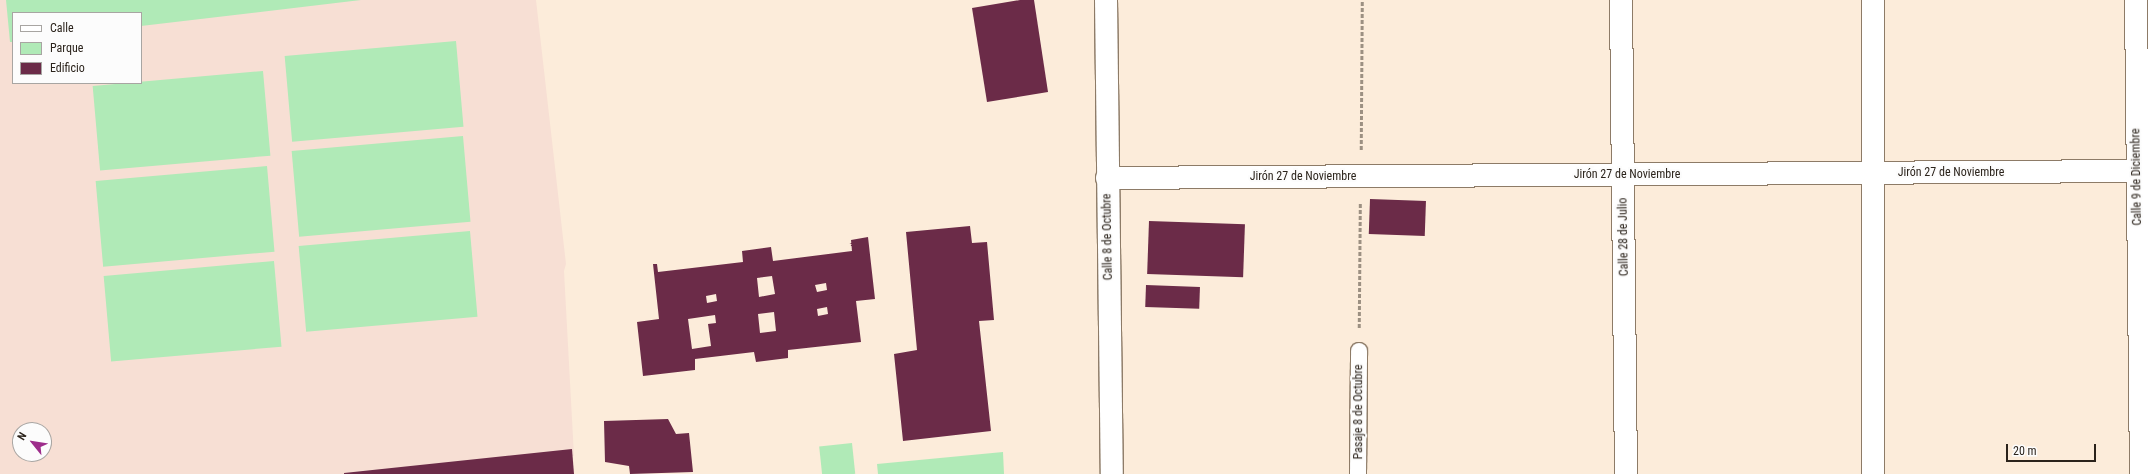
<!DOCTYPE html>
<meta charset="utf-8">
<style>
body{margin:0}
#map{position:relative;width:2148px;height:474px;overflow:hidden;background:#fcecda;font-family:"Roboto Condensed",sans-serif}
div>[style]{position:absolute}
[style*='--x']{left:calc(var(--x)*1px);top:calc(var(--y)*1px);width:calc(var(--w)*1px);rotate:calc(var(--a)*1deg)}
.education>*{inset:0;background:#f7dfd4}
.green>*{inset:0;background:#b0eab7;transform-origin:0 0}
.building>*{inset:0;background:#6b2b48;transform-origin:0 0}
.path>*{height:2.5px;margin-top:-1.25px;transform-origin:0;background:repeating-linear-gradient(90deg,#9c9082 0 4px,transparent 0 6px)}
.roads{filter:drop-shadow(1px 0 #8d7b67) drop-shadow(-1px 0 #8d7b67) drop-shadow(0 1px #8d7b67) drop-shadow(0 -1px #8d7b67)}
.lane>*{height:16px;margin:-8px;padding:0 8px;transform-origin:8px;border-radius:8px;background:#fff}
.street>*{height:22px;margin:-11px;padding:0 11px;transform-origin:11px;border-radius:11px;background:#fff}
span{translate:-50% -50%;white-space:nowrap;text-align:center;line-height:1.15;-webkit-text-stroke:4px #fcfcfc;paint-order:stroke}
.street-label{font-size:12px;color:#2b231b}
.legend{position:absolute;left:12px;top:12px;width:130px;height:72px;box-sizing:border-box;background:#fcfcfc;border:1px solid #a8a5a2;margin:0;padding:5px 7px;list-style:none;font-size:12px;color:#2b231b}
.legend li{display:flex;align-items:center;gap:8px;height:20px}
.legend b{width:20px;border:1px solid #a8a5a2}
.north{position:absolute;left:12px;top:422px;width:40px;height:40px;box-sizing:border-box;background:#fcfcfc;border:1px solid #a8a5a2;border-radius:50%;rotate:300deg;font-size:11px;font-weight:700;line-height:16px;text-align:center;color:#2b231b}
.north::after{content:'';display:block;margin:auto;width:14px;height:18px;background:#9d2d8b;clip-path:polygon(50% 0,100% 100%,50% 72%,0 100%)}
.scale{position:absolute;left:2006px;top:444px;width:90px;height:18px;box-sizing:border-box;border:2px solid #2b231b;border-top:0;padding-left:5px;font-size:12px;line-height:14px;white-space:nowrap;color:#2b231b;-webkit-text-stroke:3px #fcfcfc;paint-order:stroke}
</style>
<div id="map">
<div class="education">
<i style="clip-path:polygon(evenodd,0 0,536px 0,566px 264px,564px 271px,574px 456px,399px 474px,0 474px,0 0,13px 13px,141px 13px,141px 83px,13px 83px,13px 13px,0 0,20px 430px,44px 430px,44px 454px,20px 454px,20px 430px)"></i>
</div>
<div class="green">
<i style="clip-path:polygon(6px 0,361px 0,141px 26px,141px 13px,13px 13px,13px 42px,10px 42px)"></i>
<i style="left:456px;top:41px;width:86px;height:172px;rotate:85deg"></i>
<i style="left:263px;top:71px;width:85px;height:171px;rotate:85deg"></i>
<i style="left:463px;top:136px;width:86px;height:172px;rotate:85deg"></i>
<i style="left:267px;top:166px;width:86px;height:172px;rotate:85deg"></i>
<i style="left:470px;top:231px;width:86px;height:172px;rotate:85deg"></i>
<i style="left:274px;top:261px;width:86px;height:171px;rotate:85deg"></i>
<i style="left:852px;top:443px;width:31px;height:33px;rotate:84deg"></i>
<i style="clip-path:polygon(1003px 452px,1004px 474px,878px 474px,877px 464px)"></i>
</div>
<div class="building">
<i style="clip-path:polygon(1020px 0,1034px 0,1048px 92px,987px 102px,972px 8px)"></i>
<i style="left:1370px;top:199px;width:56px;height:35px;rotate:2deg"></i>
<i style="left:1149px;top:221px;width:96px;height:53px;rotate:2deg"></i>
<i style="clip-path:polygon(970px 226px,972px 243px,987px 242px,994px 320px,979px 321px,991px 431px,903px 441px,894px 354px,917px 350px,906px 232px)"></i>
<i style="clip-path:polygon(evenodd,868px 237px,875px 299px,856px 301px,861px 342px,788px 350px,788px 358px,756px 362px,754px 352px,695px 359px,695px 370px,643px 376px,637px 322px,659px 319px,653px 264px,657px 264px,658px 272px,743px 262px,742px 251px,771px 247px,773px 261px,852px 251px,851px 240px,868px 237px,772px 276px,775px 294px,759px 297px,757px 278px,772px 276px,868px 237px,826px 283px,827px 290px,817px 292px,815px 285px,826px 283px,868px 237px,716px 294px,717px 301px,707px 303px,706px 296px,716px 294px,868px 237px,827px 307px,828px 314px,818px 316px,817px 309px,827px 307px,868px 237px,774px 312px,776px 331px,760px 333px,758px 314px,774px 312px,868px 237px,715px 315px,716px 323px,708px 324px,711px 346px,692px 349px,688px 319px,715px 315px)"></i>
<i style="left:1146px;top:285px;width:54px;height:22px;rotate:2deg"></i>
<i style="clip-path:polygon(668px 419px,676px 434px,689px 433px,693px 472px,630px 474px,629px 466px,605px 462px,604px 421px)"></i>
<i style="clip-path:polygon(572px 449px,574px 474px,344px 474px,344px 473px)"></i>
</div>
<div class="path">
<i style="--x:1361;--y:150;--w:150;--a:-89.6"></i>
<i style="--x:1359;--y:328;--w:125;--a:-89.5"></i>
</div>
<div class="roads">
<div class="lane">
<i style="--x:1358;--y:474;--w:123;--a:-89.5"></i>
</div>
<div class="street">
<i style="--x:1106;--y:0;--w:474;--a:89.3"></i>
<i style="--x:1621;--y:0;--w:474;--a:89.4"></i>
<i style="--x:2136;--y:0;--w:474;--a:89.4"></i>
<i style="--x:1107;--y:178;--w:1041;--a:-0.39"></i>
<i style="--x:1873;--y:474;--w:474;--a:-90"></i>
</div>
</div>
<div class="street-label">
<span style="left:1951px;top:173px">Jirón 27 de Noviembre</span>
<span style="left:1627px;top:175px">Jirón 27 de Noviembre</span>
<span style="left:1303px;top:177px">Jirón 27 de Noviembre</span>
<span style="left:2137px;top:177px;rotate:-91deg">Calle 9 de Diciembre</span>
<span style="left:1108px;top:237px;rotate:-91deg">Calle 8 de Octubre</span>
<span style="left:1624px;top:237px;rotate:-91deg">Calle 28 de Julio</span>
<span style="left:1359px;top:412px;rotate:-90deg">Pasaje 8 de Octubre</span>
</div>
<ul class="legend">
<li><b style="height:5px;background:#fff"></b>Calle</li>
<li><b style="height:11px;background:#b0eab7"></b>Parque</li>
<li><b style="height:11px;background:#6b2b48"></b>Edificio</li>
</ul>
<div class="north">N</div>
<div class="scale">20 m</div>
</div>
